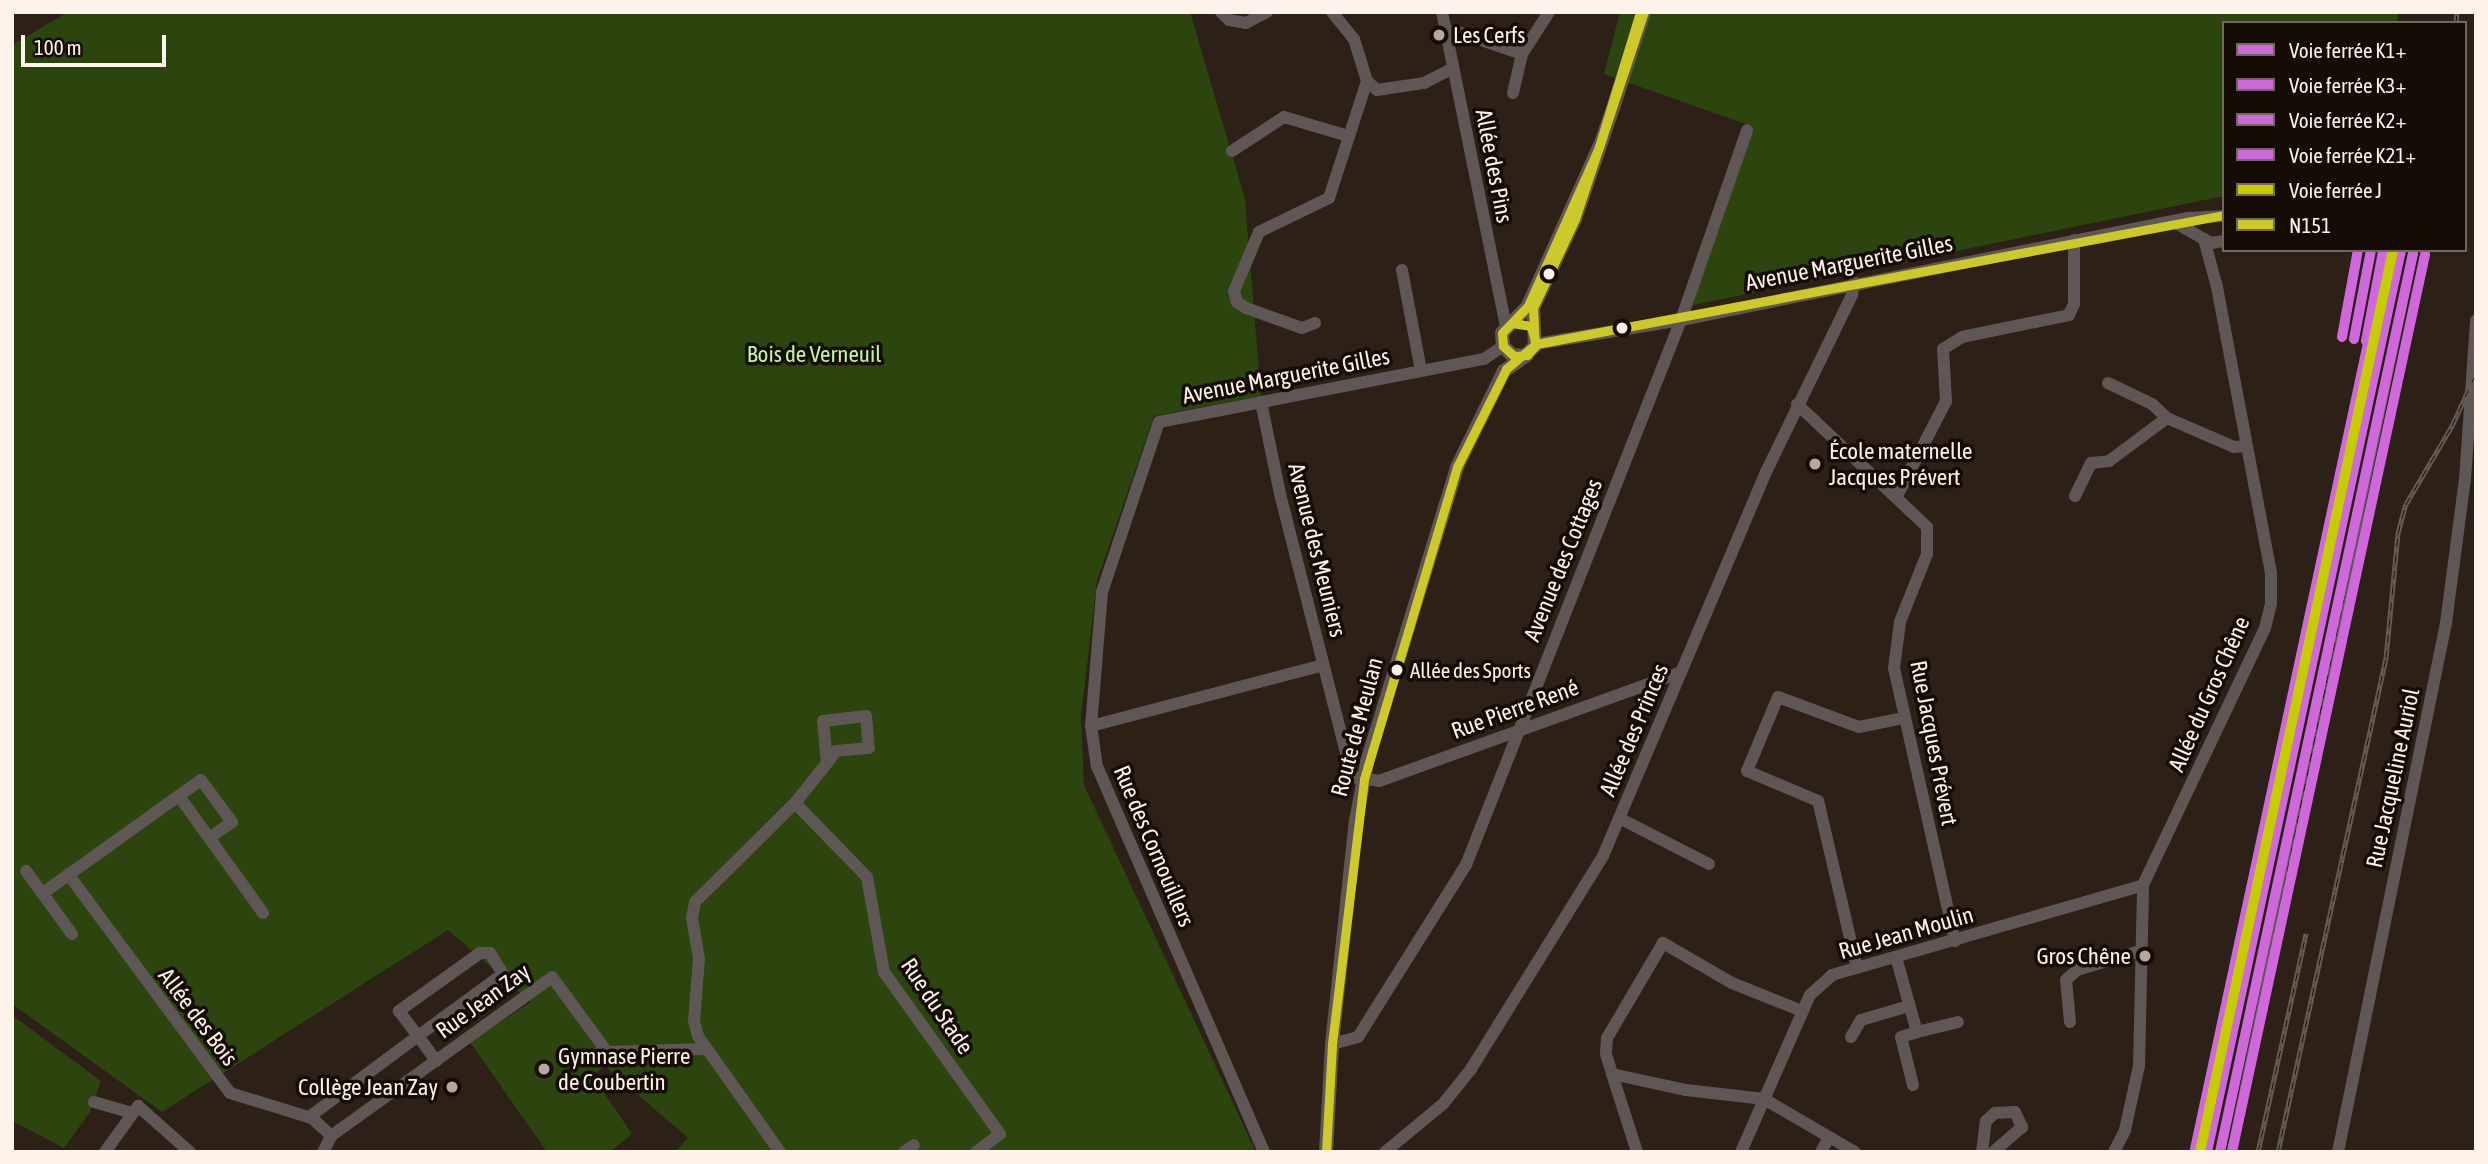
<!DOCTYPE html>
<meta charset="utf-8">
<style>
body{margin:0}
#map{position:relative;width:2488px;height:1164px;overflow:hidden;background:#2c2017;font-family:"Asap Condensed",sans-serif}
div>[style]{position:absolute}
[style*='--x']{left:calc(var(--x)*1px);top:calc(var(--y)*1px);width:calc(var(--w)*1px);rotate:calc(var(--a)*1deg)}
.green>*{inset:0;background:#2c440e}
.minor>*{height:12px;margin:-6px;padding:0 6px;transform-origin:6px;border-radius:6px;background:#5e5755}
.major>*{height:14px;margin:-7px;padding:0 7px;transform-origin:7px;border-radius:7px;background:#605753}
.rail>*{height:5px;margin-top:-2.5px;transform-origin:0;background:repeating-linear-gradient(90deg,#150c06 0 8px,#625b56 0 16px);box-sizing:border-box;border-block:2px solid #625b56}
.bus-1>*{height:9px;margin:-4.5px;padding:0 4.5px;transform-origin:4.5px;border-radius:4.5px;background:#cec92a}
.rail-1>*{height:10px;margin:-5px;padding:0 5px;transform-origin:5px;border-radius:5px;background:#cf69db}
.rail-2>*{height:10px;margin:-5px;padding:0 5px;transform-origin:5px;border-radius:5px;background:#cf69db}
.rail-3>*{height:10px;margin:-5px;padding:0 5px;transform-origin:5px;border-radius:5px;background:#cf69db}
.rail-4>*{height:10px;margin:-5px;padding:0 5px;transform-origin:5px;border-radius:5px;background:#cf69db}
.rail-5>*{height:10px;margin:-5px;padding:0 5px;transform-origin:5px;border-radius:5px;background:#c6cc00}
.dots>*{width:19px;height:19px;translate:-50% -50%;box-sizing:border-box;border:4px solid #150c06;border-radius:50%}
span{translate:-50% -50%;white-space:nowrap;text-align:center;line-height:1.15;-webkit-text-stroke:7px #150c06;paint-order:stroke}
.bus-label{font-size:21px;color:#fef2ea}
.left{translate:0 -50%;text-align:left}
.poi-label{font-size:23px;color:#fef2ea}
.right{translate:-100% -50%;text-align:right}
.street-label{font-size:23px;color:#fef2ea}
.park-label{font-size:23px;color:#c2f69a}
.frame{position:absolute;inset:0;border:14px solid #fef2ea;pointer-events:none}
.legend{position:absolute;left:2222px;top:21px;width:245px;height:231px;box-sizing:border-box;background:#150c06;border:2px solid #726861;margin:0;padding:9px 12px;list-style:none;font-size:21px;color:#fef2ea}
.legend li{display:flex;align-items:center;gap:14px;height:35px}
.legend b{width:35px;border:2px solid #726861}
.scale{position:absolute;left:21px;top:35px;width:145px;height:32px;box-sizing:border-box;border:4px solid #fef2ea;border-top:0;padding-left:9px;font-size:21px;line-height:24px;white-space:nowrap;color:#fef2ea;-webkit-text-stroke:5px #150c06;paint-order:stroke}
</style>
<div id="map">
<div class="green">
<i style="clip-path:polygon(68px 12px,1190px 12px,1245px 199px,1261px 396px,1154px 416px,1097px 581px,1081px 717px,1084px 785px,1256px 1152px,675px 1152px,688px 1138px,605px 1066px,592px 1075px,632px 1134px,610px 1152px,547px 1152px,470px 1042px,531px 1002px,448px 930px,162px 1112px,12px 1004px,12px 45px)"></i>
<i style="clip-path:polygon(1620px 12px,2399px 12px,2397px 23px,2224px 23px,2224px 196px,1689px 306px,1751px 126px,1604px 74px)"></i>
<i style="clip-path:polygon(12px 1015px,101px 1081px,90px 1112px,64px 1148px,12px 1121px)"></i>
</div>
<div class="minor">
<i style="--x:1221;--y:12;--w:11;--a:45"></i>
<i style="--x:1229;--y:20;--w:17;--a:10"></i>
<i style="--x:1246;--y:23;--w:24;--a:-28"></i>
<i style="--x:1332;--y:12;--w:35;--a:51"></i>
<i style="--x:1354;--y:39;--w:44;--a:72.8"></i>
<i style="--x:1367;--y:81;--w:13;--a:42"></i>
<i style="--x:1377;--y:90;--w:48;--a:-8.5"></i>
<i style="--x:1424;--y:83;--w:33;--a:-27"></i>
<i style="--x:1442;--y:12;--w:321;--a:78.5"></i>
<i style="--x:1446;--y:32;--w:9;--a:-6"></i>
<i style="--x:1455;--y:31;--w:71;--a:18.9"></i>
<i style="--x:1513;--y:93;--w:40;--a:-77"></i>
<i style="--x:1522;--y:54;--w:50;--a:-57.3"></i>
<i style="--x:1232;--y:151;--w:62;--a:-33.2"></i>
<i style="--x:1284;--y:117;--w:67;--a:16.5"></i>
<i style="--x:2174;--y:222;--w:43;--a:29.6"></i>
<i style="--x:2211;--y:243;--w:13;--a:-9"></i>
<i style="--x:1402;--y:270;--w:103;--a:79.3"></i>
<i style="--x:1315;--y:323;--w:14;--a:159"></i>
<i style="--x:1302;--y:328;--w:59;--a:-160.3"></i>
<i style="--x:1246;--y:308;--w:11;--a:-146"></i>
<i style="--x:1237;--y:302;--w:11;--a:-105"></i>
<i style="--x:1234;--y:291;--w:64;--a:-67"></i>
<i style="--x:1259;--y:232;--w:78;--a:-25.9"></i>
<i style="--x:1329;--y:198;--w:123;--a:-72"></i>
<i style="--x:1536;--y:344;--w:147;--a:-9.4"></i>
<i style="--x:1681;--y:320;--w:517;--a:-11.38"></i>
<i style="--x:2188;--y:218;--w:36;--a:-3"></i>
<i style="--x:2108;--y:383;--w:49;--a:25.5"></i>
<i style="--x:2152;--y:404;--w:21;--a:43"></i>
<i style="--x:1261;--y:402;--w:94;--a:78.3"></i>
<i style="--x:1280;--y:494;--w:292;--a:75.7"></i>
<i style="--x:1352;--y:777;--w:27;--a:8"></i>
<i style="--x:1379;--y:781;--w:321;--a:-19.8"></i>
<i style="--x:1797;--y:404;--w:179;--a:43.4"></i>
<i style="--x:1927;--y:527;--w:27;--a:90"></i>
<i style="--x:1927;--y:554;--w:73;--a:111.7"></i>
<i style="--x:1900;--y:622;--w:46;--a:97.4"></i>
<i style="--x:1894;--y:668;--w:280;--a:77.4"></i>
<i style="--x:1897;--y:496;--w:107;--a:-62.7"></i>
<i style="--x:1946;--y:401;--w:52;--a:-93.3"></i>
<i style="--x:1943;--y:349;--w:22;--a:-32"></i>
<i style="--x:1962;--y:337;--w:109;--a:-11.6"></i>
<i style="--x:2069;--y:315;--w:12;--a:-66"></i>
<i style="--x:2074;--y:304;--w:64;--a:-90"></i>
<i style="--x:2075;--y:496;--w:37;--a:-64"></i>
<i style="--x:2091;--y:463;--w:18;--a:-6"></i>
<i style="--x:2109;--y:461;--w:72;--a:-36.6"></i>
<i style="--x:2167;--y:418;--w:73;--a:23.4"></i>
<i style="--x:2234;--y:447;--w:13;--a:-4"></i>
<i style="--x:1091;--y:726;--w:240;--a:-14.7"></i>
<i style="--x:179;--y:796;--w:144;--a:54.3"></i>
<i style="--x:795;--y:803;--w:103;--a:45.8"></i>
<i style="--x:867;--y:877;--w:97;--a:79.9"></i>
<i style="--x:884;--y:972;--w:199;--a:54.4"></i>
<i style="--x:1000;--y:1134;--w:30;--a:143"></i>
<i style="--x:1619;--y:818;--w:101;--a:27.1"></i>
<i style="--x:26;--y:871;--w:78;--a:53.9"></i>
<i style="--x:68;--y:874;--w:272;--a:53.5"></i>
<i style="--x:230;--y:1093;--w:86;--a:17"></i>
<i style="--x:312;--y:1118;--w:26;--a:43"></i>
<i style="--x:43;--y:893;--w:194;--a:-35.6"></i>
<i style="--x:201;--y:780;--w:52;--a:53.6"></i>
<i style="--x:232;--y:822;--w:28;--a:145"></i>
<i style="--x:1896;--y:957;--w:78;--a:74.4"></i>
<i style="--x:1917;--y:1032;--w:42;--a:-13.7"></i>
<i style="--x:1857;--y:968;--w:171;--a:-103.1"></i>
<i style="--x:1818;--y:801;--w:77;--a:-157.1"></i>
<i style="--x:1747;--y:771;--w:80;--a:-67.3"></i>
<i style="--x:1778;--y:697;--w:86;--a:20.3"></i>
<i style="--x:1859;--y:727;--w:46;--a:-11.3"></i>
<i style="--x:1802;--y:1011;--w:75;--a:-158.2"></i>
<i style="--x:1732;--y:983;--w:80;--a:-149.9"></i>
<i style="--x:1663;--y:943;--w:110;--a:120.5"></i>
<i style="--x:1607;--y:1038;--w:16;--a:94"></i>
<i style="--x:1606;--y:1054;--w:21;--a:73"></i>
<i style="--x:1612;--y:1074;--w:76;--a:12.2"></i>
<i style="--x:1686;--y:1090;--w:79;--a:6.6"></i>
<i style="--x:1764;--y:1099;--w:105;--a:30.2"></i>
<i style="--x:2070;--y:1022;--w:42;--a:-95.4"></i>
<i style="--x:2066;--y:980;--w:15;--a:-42"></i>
<i style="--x:2077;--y:970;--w:66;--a:-16.8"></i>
<i style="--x:1851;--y:1037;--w:20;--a:-60"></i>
<i style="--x:1861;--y:1020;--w:50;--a:-16.3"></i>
<i style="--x:1332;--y:1044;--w:27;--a:-15"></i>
<i style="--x:1358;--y:1037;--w:203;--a:-57.9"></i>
<i style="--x:1466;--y:865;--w:586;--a:-68.47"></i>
<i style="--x:1681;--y:320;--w:201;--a:-70.8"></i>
<i style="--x:1612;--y:1074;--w:82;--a:72.2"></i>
<i style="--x:1913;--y:1085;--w:49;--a:-104"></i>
<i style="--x:1901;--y:1037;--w:17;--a:-17"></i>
<i style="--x:94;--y:1102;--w:40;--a:16"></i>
<i style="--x:309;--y:1117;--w:136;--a:-36.6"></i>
<i style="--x:418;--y:1036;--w:105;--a:-36.1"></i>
<i style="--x:503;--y:974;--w:25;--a:-122"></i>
<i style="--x:490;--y:953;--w:10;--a:180"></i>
<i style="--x:480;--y:953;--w:100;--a:144.4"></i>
<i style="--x:399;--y:1011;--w:31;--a:53"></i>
<i style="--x:418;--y:1036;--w:31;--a:54"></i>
<i style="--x:105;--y:1152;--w:57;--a:-54.3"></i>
<i style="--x:138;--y:1106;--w:69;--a:41.5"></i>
<i style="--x:323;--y:1152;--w:18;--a:-63"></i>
<i style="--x:331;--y:1136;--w:272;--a:-35.7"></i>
<i style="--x:552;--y:977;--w:93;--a:53.7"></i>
<i style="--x:607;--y:1052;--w:98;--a:-1.8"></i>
<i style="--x:780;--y:1152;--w:142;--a:-125.3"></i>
<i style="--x:698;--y:1036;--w:16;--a:-105"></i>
<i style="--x:694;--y:1021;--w:62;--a:-85.4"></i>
<i style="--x:699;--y:959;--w:42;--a:-99.7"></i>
<i style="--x:692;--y:918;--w:16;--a:-79"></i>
<i style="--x:695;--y:902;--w:141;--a:-44.7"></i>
<i style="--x:795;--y:803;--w:51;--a:-51.3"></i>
<i style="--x:827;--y:763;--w:42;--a:-95.4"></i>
<i style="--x:823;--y:721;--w:43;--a:-6.6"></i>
<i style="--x:866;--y:716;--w:32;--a:85"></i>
<i style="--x:869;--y:748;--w:33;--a:175"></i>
<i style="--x:836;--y:751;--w:15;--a:127"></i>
<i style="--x:904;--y:1152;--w:12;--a:-35"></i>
<i style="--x:1264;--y:1152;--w:420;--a:-113.4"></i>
<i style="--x:1097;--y:767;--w:41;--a:-98.3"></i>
<i style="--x:1091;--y:726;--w:134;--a:-85.3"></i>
<i style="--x:1102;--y:592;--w:179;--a:-71.5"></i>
<i style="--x:1159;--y:422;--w:331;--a:-11"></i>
<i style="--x:1484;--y:359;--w:23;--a:-34"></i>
<i style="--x:1385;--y:1152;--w:75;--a:-39.6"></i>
<i style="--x:1443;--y:1104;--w:45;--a:-51.3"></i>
<i style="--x:1471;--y:1069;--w:251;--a:-58.2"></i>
<i style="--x:1603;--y:856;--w:417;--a:-67"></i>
<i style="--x:1766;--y:472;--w:197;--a:-64.1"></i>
<i style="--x:1852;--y:295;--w:13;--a:-81"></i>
<i style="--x:1741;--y:1152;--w:171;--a:-66.3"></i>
<i style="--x:1810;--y:995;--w:30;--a:-42"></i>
<i style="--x:1832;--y:975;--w:324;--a:-16.1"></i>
<i style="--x:1821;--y:1152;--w:15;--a:-62"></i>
<i style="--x:1982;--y:1152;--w:31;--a:-83"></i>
<i style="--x:1986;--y:1121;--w:12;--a:-42"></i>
<i style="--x:1995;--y:1113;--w:20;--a:-3"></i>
<i style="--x:2015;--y:1112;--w:17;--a:65"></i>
<i style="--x:2022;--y:1127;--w:38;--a:139"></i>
<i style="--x:2114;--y:1152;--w:25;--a:-63"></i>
<i style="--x:2125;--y:1130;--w:66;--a:-77.7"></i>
<i style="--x:2139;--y:1066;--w:181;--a:-88.7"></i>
<i style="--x:2143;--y:885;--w:284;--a:-64.6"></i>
<i style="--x:2265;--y:628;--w:25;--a:-76"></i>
<i style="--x:2271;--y:604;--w:31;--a:-90"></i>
<i style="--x:2271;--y:573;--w:291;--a:-100.7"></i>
<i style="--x:2217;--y:287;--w:50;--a:-105.2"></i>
<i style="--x:2338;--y:1152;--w:540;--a:-78.46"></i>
<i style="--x:2446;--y:623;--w:145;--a:-82.5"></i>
<i style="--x:2465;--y:479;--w:159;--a:-86"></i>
</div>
<div class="major">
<i style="--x:1599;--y:147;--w:174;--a:114.1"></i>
<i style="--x:1528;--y:306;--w:37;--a:134"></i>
<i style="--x:1502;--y:333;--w:13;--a:86"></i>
<i style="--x:1503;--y:346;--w:13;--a:45"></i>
<i style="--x:1512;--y:355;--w:13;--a:4"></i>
<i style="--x:1525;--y:356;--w:14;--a:-45"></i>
<i style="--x:1535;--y:346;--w:38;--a:-93"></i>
<i style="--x:1533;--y:308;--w:98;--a:-64.7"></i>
<i style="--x:1575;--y:219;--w:117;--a:-71.1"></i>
<i style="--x:1613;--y:108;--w:101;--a:-72.1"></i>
<i style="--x:1326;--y:1152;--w:108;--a:-86.8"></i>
<i style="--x:1332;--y:1044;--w:224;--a:-83.9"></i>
<i style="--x:1356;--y:821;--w:60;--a:-79.4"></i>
<i style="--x:1367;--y:762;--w:308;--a:-73"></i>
<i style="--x:1457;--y:467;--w:107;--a:-63.9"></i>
<i style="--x:1504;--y:371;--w:28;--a:-35"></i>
</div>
<div class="rail">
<i style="--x:2456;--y:23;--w:11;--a:-85"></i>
<i style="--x:2229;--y:1152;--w:921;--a:-78.29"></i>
<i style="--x:2258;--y:1152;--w:224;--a:-77.6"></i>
<i style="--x:2278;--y:1152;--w:506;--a:-77.67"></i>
<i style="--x:2386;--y:658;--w:126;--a:-84.5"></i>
<i style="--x:2398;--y:533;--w:30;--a:-75"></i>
<i style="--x:2406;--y:504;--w:91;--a:-59.5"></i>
<i style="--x:2452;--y:426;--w:58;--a:-65.6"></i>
</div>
<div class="bus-1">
<i style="--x:1640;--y:12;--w:141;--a:106.9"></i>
<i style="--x:1599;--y:147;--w:174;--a:114.1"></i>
<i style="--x:1528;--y:306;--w:37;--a:134"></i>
<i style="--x:1502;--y:333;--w:13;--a:86"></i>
<i style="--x:1503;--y:346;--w:15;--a:42"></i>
<i style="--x:1514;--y:356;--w:13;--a:-4"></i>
<i style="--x:1527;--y:355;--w:12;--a:-48"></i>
<i style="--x:1535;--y:346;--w:38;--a:-93"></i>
<i style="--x:1533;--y:308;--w:98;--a:-64.7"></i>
<i style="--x:1575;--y:219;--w:218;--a:-71.6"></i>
<i style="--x:1536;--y:344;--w:699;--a:-10.63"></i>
<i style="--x:1326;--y:1152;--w:108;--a:-86.8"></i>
<i style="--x:1332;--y:1044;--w:267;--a:-83.1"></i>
<i style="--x:1364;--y:779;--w:326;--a:-73.4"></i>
<i style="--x:1457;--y:467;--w:110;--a:-63.4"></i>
<i style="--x:1506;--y:369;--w:39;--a:-40"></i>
<i style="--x:1536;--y:344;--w:19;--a:-106"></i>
<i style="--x:1531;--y:326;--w:19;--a:-171"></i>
</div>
<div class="rail-1">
<i style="--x:2354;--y:339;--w:91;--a:-79.2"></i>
<i style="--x:2207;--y:1152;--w:923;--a:-77.86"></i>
</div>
<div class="rail-2">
<i style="--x:2366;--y:341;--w:91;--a:-79.2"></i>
<i style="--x:2220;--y:1152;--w:919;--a:-77.88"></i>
</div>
<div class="rail-3">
<i style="--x:2342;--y:337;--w:88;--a:-79.6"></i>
<i style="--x:2195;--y:1149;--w:919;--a:-77.88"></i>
</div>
<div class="rail-4">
<i style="--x:2378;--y:344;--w:91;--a:-79.2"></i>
<i style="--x:2232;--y:1152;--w:918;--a:-77.86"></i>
</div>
<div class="rail-5">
<i style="--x:2200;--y:1152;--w:922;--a:-77.92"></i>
</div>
<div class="dots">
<i style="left:1439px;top:35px;background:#b4a8a0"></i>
<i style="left:1549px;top:274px;background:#fef2ea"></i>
<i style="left:1622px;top:328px;background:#fef2ea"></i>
<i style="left:1815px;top:464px;background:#b4a8a0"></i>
<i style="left:1397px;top:670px;background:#fef2ea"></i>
<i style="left:2145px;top:956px;background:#b4a8a0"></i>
<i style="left:544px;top:1069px;background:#b4a8a0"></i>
<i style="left:452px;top:1087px;background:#b4a8a0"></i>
</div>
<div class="bus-label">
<span class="left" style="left:1410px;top:670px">Allée des Sports</span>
</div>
<div class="poi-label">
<span class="left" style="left:1453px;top:35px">Les Cerfs</span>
<span class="left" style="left:1829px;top:464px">École maternelle<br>Jacques Prévert</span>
<span class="right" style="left:2131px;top:956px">Gros Chêne</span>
<span class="left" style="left:558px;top:1069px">Gymnase Pierre<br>de Coubertin</span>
<span class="right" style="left:438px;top:1087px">Collège Jean Zay</span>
</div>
<div class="street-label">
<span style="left:1494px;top:166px;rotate:79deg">Allée des Pins</span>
<span style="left:1849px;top:263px;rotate:-11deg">Avenue Marguerite Gilles</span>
<span style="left:1286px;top:376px;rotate:-11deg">Avenue Marguerite Gilles</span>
<span style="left:1317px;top:550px;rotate:76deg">Avenue des Meuniers</span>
<span style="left:1563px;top:560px;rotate:-68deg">Avenue des Cottages</span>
<span style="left:2209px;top:694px;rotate:-66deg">Allée du Gros Chêne</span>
<span style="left:1515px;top:709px;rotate:-20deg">Rue Pierre René</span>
<span style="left:1357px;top:727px;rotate:-75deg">Route de Meulan</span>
<span style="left:1634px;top:730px;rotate:-67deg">Allée des Princes</span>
<span style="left:1934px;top:743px;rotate:79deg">Rue Jacques Prévert</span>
<span style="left:2393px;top:778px;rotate:-78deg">Rue Jacqueline Auriol</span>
<span style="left:1154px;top:846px;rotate:67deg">Rue des Cornouillers</span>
<span style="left:1906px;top:933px;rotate:-16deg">Rue Jean Moulin</span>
<span style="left:483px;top:1001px;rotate:-36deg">Rue Jean Zay</span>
<span style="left:937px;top:1006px;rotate:56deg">Rue du Stade</span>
<span style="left:198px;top:1017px;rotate:53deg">Allée des Bois</span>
</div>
<div class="park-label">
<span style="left:814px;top:354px">Bois de Verneuil</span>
</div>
<div class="frame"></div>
<ul class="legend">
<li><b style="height:9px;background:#cf69db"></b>Voie ferrée K1+</li>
<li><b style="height:9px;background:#cf69db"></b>Voie ferrée K3+</li>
<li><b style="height:9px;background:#cf69db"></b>Voie ferrée K2+</li>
<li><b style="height:9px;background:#cf69db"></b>Voie ferrée K21+</li>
<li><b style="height:9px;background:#c6cc00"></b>Voie ferrée J</li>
<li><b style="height:9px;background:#cec92a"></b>N151</li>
</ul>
<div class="scale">100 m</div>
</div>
